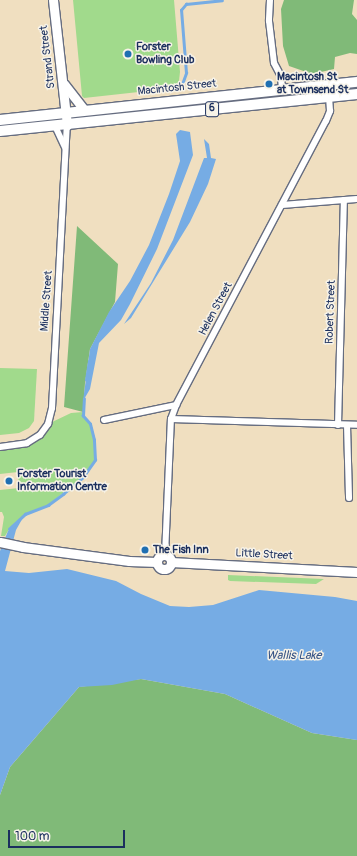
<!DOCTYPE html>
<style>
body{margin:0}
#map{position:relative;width:357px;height:856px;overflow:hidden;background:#f0dfc0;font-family:Pangolin,sans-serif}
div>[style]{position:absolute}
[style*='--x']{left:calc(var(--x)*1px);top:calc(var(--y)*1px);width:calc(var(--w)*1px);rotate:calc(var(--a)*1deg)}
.green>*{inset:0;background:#a1da8c}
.forest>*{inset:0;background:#80ba78}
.water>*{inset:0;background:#76ace4}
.stream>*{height:2.5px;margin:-1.25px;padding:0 1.25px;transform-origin:1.25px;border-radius:1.25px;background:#76ace4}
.roads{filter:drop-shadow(1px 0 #666d80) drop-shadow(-1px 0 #666d80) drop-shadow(0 1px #666d80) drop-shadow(0 -1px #666d80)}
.street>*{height:6px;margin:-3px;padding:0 3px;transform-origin:3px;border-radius:3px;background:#fff}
.secondary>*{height:9px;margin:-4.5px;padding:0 4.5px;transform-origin:4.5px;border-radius:4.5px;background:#fff}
.secondary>.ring{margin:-4.5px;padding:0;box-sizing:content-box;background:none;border:9px solid #fff;border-radius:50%}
.primary>*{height:10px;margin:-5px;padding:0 5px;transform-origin:5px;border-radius:5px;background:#fff}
.dots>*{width:11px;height:11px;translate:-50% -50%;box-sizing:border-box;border:2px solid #f7f3e8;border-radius:50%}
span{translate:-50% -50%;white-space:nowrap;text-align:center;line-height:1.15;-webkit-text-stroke:3px #f7f3e8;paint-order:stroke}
.shield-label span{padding:1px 3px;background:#f7f3e8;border:1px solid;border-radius:3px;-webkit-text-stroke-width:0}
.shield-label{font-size:10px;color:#1b2f5e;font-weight:700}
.poi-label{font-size:11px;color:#1b2f5e;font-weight:700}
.left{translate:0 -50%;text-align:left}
.street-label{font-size:11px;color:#1b2f5e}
.water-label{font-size:12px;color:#365486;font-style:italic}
.scale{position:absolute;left:8px;top:830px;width:117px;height:18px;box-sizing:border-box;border:2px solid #1b2f5e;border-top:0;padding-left:5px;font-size:12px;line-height:14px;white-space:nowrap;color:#1b2f5e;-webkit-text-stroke:3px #f7f3e8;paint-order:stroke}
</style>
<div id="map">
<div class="green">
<i style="clip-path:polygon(73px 0,174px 0,180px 72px,179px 81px,175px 88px,84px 98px,82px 96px)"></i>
<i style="clip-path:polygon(0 368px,37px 369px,34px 421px,29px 428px,19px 433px,0 435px)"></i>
<i style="clip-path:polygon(83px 412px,83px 416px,90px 424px,94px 440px,95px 460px,83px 477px,48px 505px,25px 514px,8px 531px,5px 536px,1px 536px,4px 517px,2px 512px,0 512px,0 490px,19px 488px,18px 472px,0 474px,0 447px,27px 443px,48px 424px,71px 413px)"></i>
<i style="clip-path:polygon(228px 575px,324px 579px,316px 584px,230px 581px,228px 580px)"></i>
</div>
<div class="forest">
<i style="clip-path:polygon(284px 0,354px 0,352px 14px,357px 20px,357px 54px,350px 53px,335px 57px,334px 69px,312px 74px,289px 66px,283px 46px,281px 9px)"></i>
<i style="clip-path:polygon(77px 226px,118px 264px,115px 302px,90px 349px,85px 383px,83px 412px,64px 407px)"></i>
<i style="clip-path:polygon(141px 679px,225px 694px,312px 733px,357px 740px,357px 856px,0 856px,0 795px,10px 767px,79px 687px)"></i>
</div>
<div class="water">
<i style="clip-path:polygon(180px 130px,190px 132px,193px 155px,157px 249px,130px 304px,121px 320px,99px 343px,90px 389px,83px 401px,90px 349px,109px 312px,130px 281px,149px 245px,169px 194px,180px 161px,176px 134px)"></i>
<i style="clip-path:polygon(204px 139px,209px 144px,211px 158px,216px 159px,208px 184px,190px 222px,131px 318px,124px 324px,151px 283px,173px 240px,204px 158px,207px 158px)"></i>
<i style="clip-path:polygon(25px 514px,16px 530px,5px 571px,29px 573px,67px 569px,116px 581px,141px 594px,170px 606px,189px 607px,213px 605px,259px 590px,335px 597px,357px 601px,357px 740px,312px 733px,225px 694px,141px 679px,112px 685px,79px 687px,10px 767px,0 795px,0 551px,8px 531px)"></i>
</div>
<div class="stream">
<i style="--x:181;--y:87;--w:15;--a:-70"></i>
<i style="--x:186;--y:73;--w:63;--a:-94.5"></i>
<i style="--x:181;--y:10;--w:8;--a:-50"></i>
<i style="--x:186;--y:4;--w:36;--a:-6"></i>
<i style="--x:86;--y:380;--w:19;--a:-81"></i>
<i style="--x:9;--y:529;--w:22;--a:-43"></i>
<i style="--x:25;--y:514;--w:25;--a:-21"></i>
<i style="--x:48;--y:505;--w:19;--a:-36"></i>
<i style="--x:63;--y:494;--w:26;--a:-40"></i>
<i style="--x:83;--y:477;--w:21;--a:-55"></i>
<i style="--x:95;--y:460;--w:20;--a:-93"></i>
<i style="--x:94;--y:440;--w:16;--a:-104"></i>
<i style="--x:90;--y:424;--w:11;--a:-131"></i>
<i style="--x:83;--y:416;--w:17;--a:-87"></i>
</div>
<div class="roads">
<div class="street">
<i style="--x:270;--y:0;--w:21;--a:93"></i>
<i style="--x:269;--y:21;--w:42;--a:83.2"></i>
<i style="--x:274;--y:63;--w:15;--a:62"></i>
<i style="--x:281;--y:76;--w:14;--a:86"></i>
<i style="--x:55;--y:126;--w:23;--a:65"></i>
<i style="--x:282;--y:205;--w:75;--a:-4.6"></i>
<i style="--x:171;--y:419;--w:186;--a:1.8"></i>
<i style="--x:104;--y:420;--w:74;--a:-11.8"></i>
<i style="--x:338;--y:425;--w:225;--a:-88.5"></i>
<i style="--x:347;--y:425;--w:73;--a:88.4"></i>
<i style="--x:0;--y:447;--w:27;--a:-8"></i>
<i style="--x:27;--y:443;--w:15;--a:-32"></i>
<i style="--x:40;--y:435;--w:14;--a:-54"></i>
<i style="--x:48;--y:424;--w:16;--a:-76"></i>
<i style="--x:52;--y:408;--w:283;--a:-87"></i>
<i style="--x:165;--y:555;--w:136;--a:-87.5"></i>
<i style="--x:171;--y:419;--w:15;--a:-70"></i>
<i style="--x:176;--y:405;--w:321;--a:-62.2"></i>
<i style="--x:326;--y:121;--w:11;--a:-68"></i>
<i style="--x:330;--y:111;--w:26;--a:-94"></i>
</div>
<div class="secondary">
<i style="--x:53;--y:0;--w:126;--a:83.6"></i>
<i style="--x:64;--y:84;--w:33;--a:52"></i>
<i style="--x:0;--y:542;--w:24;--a:12"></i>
<i style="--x:23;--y:547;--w:107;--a:7.5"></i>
<i style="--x:129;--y:561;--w:28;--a:2"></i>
<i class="ring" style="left:157px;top:555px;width:5px;height:5px"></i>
<i style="--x:171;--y:562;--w:186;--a:3.1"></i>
</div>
<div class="primary">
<i style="--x:0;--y:120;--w:359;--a:-6.1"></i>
<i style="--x:0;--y:131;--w:359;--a:-5.9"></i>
</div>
</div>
<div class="dots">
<i style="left:128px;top:54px;background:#1f6fb2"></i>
<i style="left:269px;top:84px;background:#1f6fb2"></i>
<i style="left:9px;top:481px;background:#1f6fb2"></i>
<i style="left:145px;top:550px;background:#1f6fb2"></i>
</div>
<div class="shield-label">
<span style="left:212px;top:109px">6</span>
</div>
<div class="poi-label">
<span class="left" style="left:136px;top:54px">Forster<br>Bowling Club</span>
<span class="left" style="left:277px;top:84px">Macintosh St<br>at Townsend St</span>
<span class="left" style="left:17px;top:481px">Forster Tourist<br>Information Centre</span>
<span class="left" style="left:153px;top:550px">The Fish Inn</span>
</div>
<div class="street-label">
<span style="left:48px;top:57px;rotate:-97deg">Strand Street</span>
<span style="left:177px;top:88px;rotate:-6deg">Macintosh Street</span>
<span style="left:47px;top:301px;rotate:-86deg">Middle Street</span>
<span style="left:216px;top:309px;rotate:-62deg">Helen Street</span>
<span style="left:331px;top:312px;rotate:-88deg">Robert Street</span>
<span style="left:264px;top:555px;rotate:3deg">Little Street</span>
</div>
<div class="water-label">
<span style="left:294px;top:656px">Wallis Lake</span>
</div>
<div class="scale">100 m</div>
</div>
